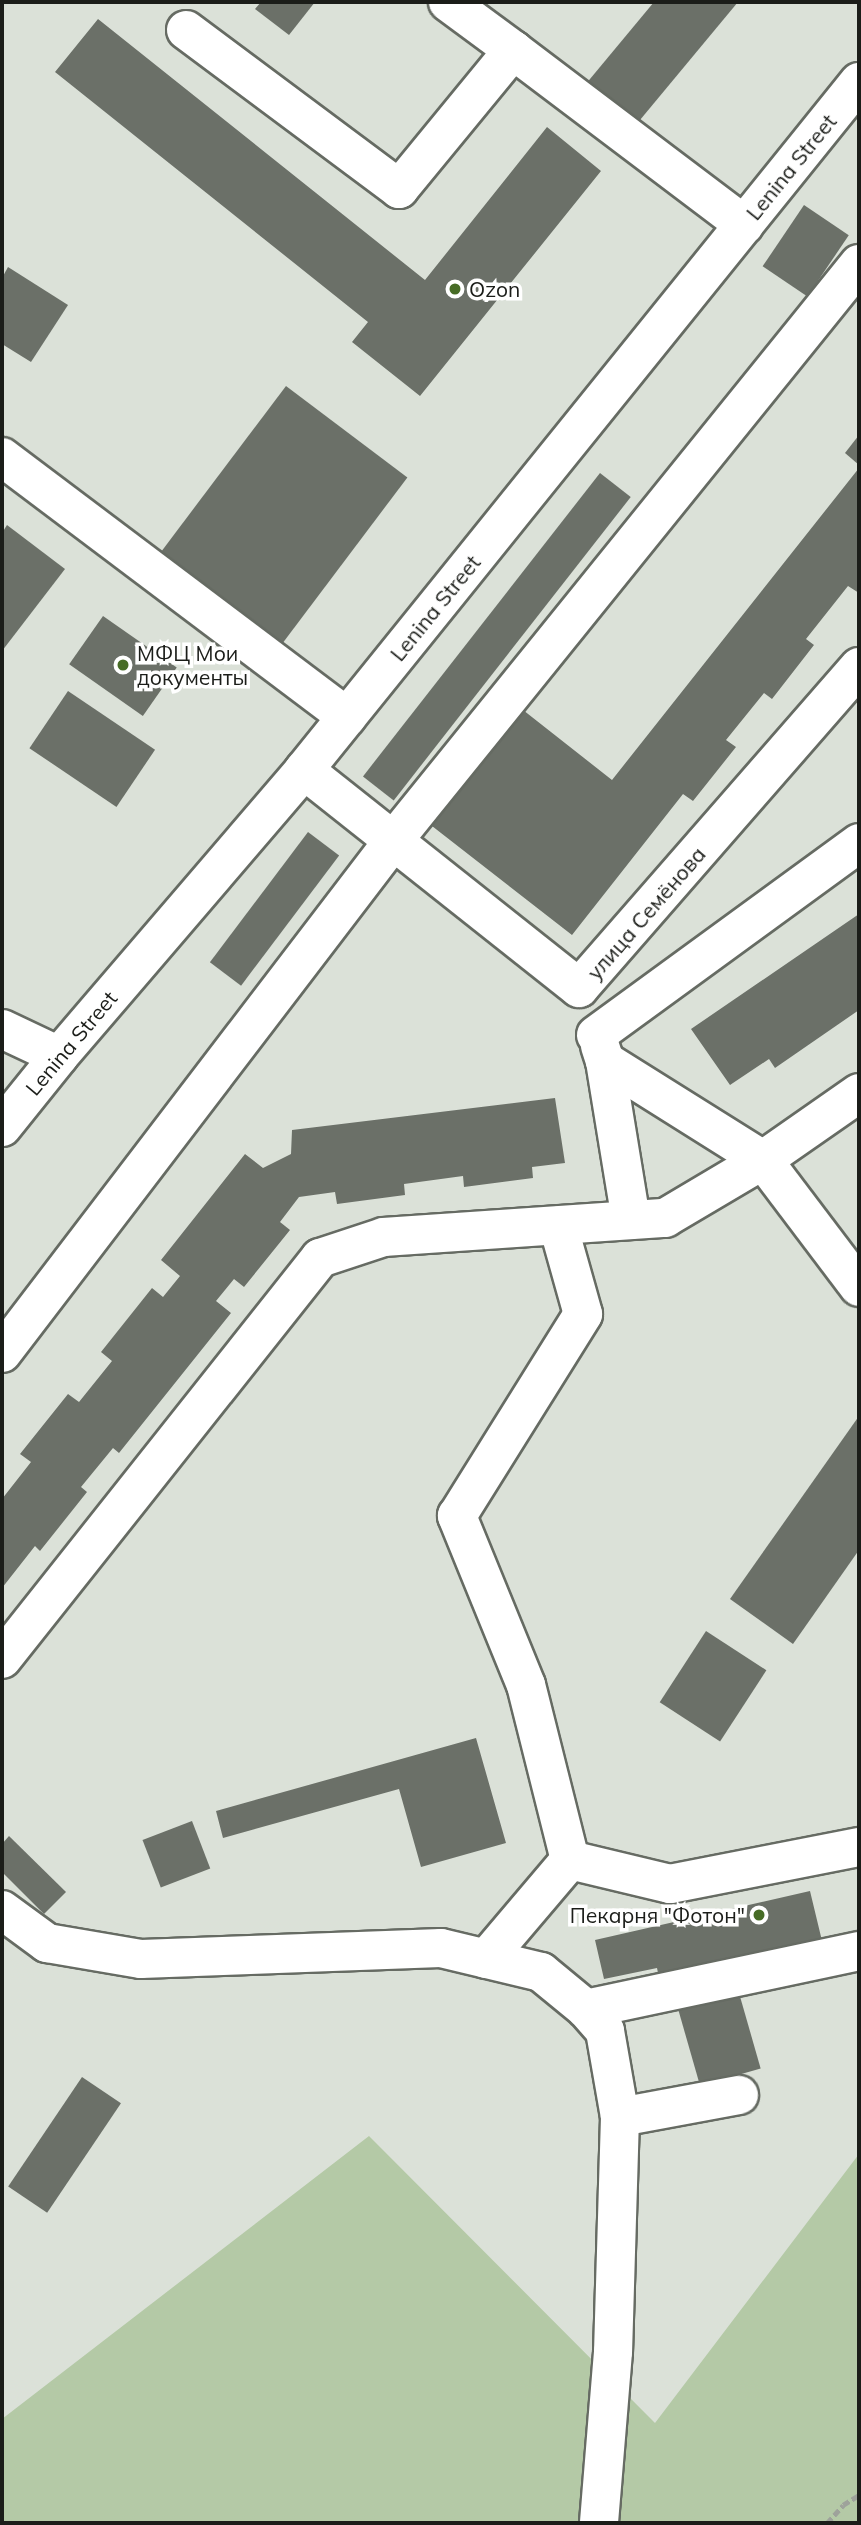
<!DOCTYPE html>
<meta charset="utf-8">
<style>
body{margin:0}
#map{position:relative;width:861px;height:2525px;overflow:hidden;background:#dbe1d8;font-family:Mulish,sans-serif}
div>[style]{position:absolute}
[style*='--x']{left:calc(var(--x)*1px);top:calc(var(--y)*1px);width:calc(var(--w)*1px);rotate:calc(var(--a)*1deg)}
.green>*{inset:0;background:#b4c9a6}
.building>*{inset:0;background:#6b7068;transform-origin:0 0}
.path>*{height:4.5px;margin-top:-2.25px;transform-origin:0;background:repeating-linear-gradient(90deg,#9ea29b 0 7px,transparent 0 10.5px)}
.roads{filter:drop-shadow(2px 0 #666b63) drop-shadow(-2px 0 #666b63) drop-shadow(0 2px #666b63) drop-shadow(0 -2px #666b63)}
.minor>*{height:38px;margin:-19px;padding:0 19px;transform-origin:19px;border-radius:19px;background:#fff}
.major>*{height:38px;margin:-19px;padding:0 19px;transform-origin:19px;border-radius:19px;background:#fff}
.dots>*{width:19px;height:19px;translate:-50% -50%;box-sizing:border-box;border:4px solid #fff;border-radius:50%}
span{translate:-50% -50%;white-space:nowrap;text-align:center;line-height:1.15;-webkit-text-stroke:7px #fff;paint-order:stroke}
.street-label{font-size:21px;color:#1b1d19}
.poi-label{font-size:21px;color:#1b1d19}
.left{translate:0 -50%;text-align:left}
.right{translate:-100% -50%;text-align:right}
.frame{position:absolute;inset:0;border:4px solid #1b1d19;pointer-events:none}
</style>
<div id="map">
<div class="green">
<i style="clip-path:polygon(369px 2136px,655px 2423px,859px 2154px,859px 2523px,2px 2523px,2px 2419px)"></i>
</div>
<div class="building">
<i style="clip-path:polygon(261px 2px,315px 2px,289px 35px,255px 9px)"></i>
<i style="clip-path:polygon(654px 2px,738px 2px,635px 126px,585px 85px)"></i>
<i style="clip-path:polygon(98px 19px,425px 280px,547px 127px,601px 171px,420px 396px,352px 342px,368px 322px,55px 72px)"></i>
<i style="left:804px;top:205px;width:54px;height:74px;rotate:34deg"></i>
<i style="clip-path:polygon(8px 267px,68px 305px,31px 362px,2px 344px,2px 278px)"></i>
<i style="left:286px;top:386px;width:152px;height:214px;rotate:37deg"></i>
<i style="clip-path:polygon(859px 435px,859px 465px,845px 453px)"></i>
<i style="clip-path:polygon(859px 468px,859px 593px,848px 586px,806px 639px,814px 645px,772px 699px,764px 693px,726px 740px,736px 747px,693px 801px,683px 794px,572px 935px,432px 826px,523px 710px,612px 780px)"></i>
<i style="left:600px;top:473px;width:39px;height:385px;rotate:38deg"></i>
<i style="clip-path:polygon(7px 525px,65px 569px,2px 651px,2px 533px)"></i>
<i style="left:103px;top:616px;width:90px;height:59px;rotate:35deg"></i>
<i style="left:68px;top:691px;width:105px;height:69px;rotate:34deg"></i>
<i style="left:308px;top:832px;width:39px;height:163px;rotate:37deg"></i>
<i style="clip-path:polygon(859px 914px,859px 1010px,775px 1068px,769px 1059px,730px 1085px,691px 1029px)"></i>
<i style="clip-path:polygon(555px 1098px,565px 1163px,532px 1167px,533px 1178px,464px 1187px,463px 1176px,404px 1184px,405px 1195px,337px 1204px,335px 1192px,299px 1197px,280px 1222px,290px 1230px,244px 1287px,234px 1279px,216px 1301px,231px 1313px,119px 1453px,113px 1448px,81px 1487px,87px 1492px,40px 1551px,35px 1546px,2px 1588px,2px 1499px,31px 1462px,20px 1454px,68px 1394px,79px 1402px,112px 1361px,101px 1352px,152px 1288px,163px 1297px,180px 1276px,161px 1260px,245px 1154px,263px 1168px,291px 1154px,292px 1130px)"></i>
<i style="clip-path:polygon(859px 1416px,859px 1550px,793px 1644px,730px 1599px)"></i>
<i style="left:706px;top:1631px;width:72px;height:85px;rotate:33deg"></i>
<i style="clip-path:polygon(476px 1738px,506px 1843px,421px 1867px,399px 1789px,223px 1838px,216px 1811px)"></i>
<i style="left:192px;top:1821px;width:51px;height:53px;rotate:69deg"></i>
<i style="clip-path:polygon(9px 1836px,66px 1892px,44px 1914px,2px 1872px,2px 1844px)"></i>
<i style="clip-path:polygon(810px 1891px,823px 1945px,660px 1983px,657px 1968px,604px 1979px,595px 1940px)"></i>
<i style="left:735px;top:1979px;width:93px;height:63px;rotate:74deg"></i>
<i style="left:82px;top:2077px;width:47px;height:132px;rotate:34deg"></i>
</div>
<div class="path">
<i style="--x:827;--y:2523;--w:24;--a:-48"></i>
<i style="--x:843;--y:2505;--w:19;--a:-32"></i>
</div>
<div class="roads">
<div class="minor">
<i style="--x:448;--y:2;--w:81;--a:36.4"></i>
<i style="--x:186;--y:30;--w:266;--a:36.7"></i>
<i style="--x:399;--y:189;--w:180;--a:-50.6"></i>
<i style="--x:513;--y:50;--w:290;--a:37.1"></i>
<i style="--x:2;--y:457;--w:432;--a:37"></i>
<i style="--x:304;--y:770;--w:351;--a:38.4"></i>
<i style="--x:579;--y:988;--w:426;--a:-48.9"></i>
<i style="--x:2;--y:1029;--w:63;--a:25.3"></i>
<i style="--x:596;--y:1035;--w:326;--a:-36.1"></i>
<i style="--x:600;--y:1046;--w:16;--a:72"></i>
<i style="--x:605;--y:1061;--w:161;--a:80.7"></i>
<i style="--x:605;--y:1061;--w:186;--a:32.1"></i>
<i style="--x:763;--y:1160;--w:159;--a:52.9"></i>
<i style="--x:2;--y:1353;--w:644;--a:-52.63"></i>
<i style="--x:393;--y:841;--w:742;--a:-51.07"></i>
<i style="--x:2;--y:1659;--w:512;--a:-51.58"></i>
<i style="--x:320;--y:1258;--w:67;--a:-18.2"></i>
<i style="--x:384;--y:1237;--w:282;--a:-3.9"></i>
<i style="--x:665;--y:1218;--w:114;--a:-30.6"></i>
<i style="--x:763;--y:1160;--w:117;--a:-34.9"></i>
<i style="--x:570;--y:1860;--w:103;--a:13.5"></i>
<i style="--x:670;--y:1884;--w:193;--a:-11.1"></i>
<i style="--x:2;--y:1910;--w:56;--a:36.3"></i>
<i style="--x:47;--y:1943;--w:95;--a:9.7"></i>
<i style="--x:141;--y:1959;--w:300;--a:-2.1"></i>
<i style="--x:441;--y:1948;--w:103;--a:13.5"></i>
<i style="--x:541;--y:1972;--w:58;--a:39.4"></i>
<i style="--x:586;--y:2009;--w:29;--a:49"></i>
<i style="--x:605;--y:2031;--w:87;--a:80.1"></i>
<i style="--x:620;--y:2117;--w:235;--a:91.7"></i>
<i style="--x:613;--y:2352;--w:172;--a:94.7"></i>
<i style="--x:486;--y:1959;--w:130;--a:-49.7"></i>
<i style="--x:570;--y:1860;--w:180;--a:-104.1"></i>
<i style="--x:526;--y:1685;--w:183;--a:-112.2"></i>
<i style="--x:457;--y:1516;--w:238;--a:-58"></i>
<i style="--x:583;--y:1314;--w:92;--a:-105.7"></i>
<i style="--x:586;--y:2009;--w:279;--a:-12"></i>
<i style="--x:620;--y:2117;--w:121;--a:-10.5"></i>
</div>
<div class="major">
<i style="--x:2;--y:1127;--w:91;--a:-51.2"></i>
<i style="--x:59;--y:1056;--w:377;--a:-49.4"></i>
<i style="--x:304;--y:770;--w:884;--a:-51.11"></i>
</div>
</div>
<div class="dots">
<i style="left:455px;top:289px;background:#476c26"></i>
<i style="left:123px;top:665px;background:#476c26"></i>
<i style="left:759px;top:1915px;background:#476c26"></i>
</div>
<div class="street-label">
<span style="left:791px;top:167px;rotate:-51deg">Lenina Street</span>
<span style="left:435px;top:608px;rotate:-51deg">Lenina Street</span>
<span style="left:646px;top:913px;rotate:-49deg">улица Семёнова</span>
<span style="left:71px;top:1043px;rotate:-50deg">Lenina Street</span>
</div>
<div class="poi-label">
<span class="left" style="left:469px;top:289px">Ozon</span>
<span class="left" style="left:137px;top:665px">МФЦ Мои<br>документы</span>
<span class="right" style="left:745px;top:1915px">Пекарня "Фотон"</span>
</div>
<div class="frame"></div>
</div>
